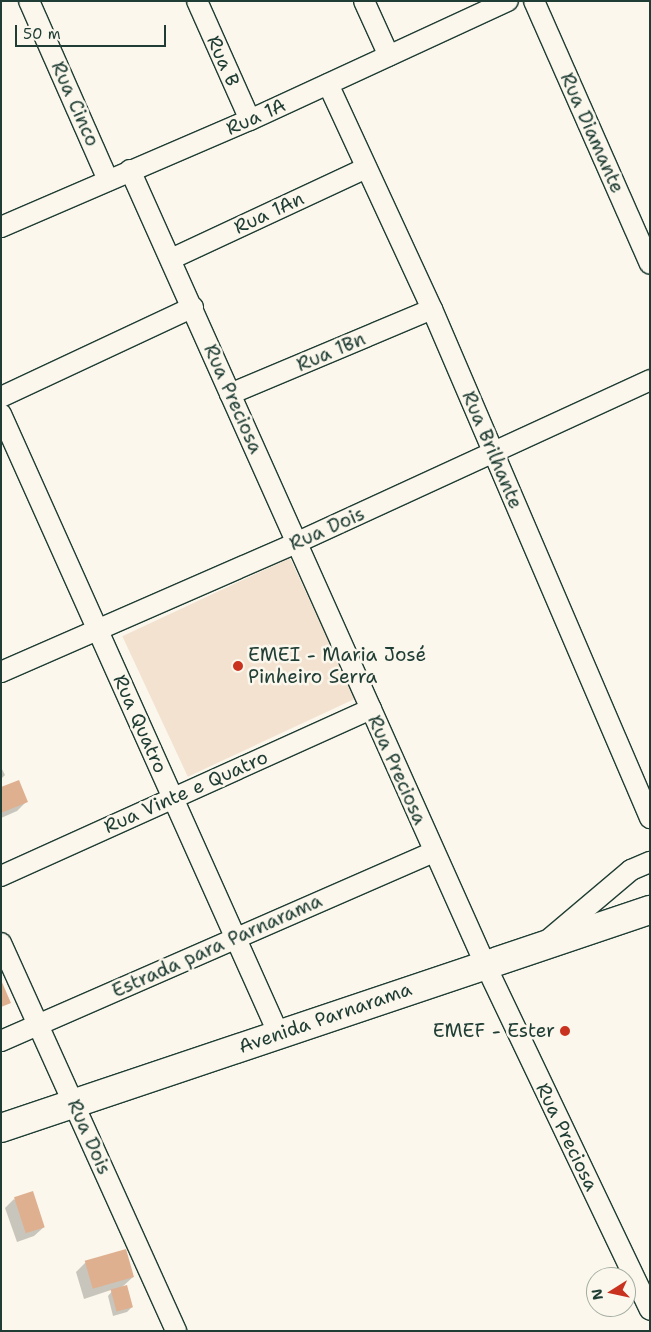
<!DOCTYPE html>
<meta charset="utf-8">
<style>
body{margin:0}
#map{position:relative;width:651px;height:1332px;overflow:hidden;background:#fbf7ec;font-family:"Shantell Sans",sans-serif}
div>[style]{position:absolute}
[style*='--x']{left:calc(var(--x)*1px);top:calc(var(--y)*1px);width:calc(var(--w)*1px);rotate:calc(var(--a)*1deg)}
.built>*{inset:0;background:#f3e2d0;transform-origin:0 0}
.shadow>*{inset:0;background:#0003}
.building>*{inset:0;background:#dfb090;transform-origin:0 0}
.roads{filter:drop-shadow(1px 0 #1f3d34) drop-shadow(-1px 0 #1f3d34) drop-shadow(0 1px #1f3d34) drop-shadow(0 -1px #1f3d34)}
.street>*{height:20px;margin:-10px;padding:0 10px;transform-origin:10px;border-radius:10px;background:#fbf7ec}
.secondary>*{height:28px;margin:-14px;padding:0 14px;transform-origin:14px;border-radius:14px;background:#fbf7ec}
.dots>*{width:14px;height:14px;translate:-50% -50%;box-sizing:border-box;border:2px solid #fbf7ec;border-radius:50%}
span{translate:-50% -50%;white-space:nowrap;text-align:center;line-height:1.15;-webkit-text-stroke:5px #fbf7ec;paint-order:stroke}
.street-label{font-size:19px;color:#1f3d34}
.poi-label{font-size:19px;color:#1f3d34}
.left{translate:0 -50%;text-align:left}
.right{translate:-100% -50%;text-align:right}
.frame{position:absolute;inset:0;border:2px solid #1f3d34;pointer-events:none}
.north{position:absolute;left:586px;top:1267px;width:50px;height:50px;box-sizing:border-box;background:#fbf7ec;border:1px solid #a3ada2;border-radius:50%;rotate:260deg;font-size:14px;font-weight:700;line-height:20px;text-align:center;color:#1f3d34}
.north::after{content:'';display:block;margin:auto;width:18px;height:22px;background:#c8321e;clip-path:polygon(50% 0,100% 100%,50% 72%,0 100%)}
.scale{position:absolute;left:15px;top:25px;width:151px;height:22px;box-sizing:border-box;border:2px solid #1f3d34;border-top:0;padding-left:6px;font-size:15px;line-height:18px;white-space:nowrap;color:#1f3d34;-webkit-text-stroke:4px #fbf7ec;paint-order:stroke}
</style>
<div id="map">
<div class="built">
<i style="left:290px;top:558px;width:155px;height:185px;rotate:65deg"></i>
</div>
<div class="shadow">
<i style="clip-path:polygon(1px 767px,5px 775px,1px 779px)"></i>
<i style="clip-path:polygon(1px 788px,26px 802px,17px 811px,1px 818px)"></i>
<i style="clip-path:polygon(14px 1199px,44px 1227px,34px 1236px,17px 1242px,5px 1208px)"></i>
<i style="clip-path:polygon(85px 1263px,133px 1277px,121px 1288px,132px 1307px,127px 1312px,113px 1316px,108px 1296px,114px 1289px,84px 1299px,76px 1272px)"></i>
</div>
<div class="building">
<i style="clip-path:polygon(19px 780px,28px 802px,1px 813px,1px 787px)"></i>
<i style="clip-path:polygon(1px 980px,11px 1003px,1px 1007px)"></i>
<i style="left:33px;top:1191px;width:38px;height:20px;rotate:72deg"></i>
<i style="left:126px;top:1249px;width:29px;height:43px;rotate:74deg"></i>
<i style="left:127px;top:1285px;width:23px;height:17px;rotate:75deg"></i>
</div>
<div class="roads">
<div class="street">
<i style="--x:29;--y:1;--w:196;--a:66.2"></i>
<i style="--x:197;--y:1;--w:130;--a:66"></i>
<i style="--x:364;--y:1;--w:60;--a:65.6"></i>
<i style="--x:534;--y:1;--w:287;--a:66.2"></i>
<i style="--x:328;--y:84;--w:248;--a:65.2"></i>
<i style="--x:432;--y:309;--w:554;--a:66.81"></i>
<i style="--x:130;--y:170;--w:870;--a:65.91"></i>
<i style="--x:485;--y:964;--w:383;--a:64.5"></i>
<i style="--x:1;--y:227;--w:271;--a:-23.3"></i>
<i style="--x:250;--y:120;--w:284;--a:-24.8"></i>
<i style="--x:171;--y:259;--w:215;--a:-25"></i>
<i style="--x:230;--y:394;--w:219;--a:-22.8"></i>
<i style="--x:1;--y:397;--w:212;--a:-25.1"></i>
<i style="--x:1;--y:414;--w:680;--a:65.88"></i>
<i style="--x:1;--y:672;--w:322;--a:-23.6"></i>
<i style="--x:296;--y:543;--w:390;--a:-24.7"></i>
<i style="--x:1;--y:876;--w:406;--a:-24.3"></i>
<i style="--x:547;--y:941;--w:110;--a:-40.2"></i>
<i style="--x:631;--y:870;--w:21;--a:-23"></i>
<i style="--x:1;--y:943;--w:426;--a:65.7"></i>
<i style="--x:1;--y:1041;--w:472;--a:-23.6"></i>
</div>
<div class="secondary">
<i style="--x:1;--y:1128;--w:685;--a:-18.57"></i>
</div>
</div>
<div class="dots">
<i style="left:238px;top:666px;background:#c8321e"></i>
<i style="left:565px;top:1031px;background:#c8321e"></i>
</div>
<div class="street-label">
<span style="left:223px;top:61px;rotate:66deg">Rua B</span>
<span style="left:75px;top:104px;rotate:66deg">Rua Cinco</span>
<span style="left:256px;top:117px;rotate:-24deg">Rua 1A</span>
<span style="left:592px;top:133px;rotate:66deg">Rua Diamante</span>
<span style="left:269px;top:213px;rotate:-25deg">Rua 1An</span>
<span style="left:331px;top:352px;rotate:-23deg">Rua 1Bn</span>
<span style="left:233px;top:399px;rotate:66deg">Rua Preciosa</span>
<span style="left:492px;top:450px;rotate:67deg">Rua Brilhante</span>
<span style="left:327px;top:529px;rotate:-24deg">Rua Dois</span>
<span style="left:140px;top:724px;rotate:66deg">Rua Quatro</span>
<span style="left:397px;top:770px;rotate:66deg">Rua Preciosa</span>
<span style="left:186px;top:792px;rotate:-24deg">Rua Vinte e Quatro</span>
<span style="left:217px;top:946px;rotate:-24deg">Estrada para Parnarama</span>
<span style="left:325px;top:1018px;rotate:-19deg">Avenida Parnarama</span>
<span style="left:89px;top:1137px;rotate:66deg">Rua Dois</span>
<span style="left:567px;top:1137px;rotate:64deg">Rua Preciosa</span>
</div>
<div class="poi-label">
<span class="left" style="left:248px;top:666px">EMEI - Maria José<br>Pinheiro Serra</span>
<span class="right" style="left:555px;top:1031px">EMEF - Ester</span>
</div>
<div class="frame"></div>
<div class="north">N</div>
<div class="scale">50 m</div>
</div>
